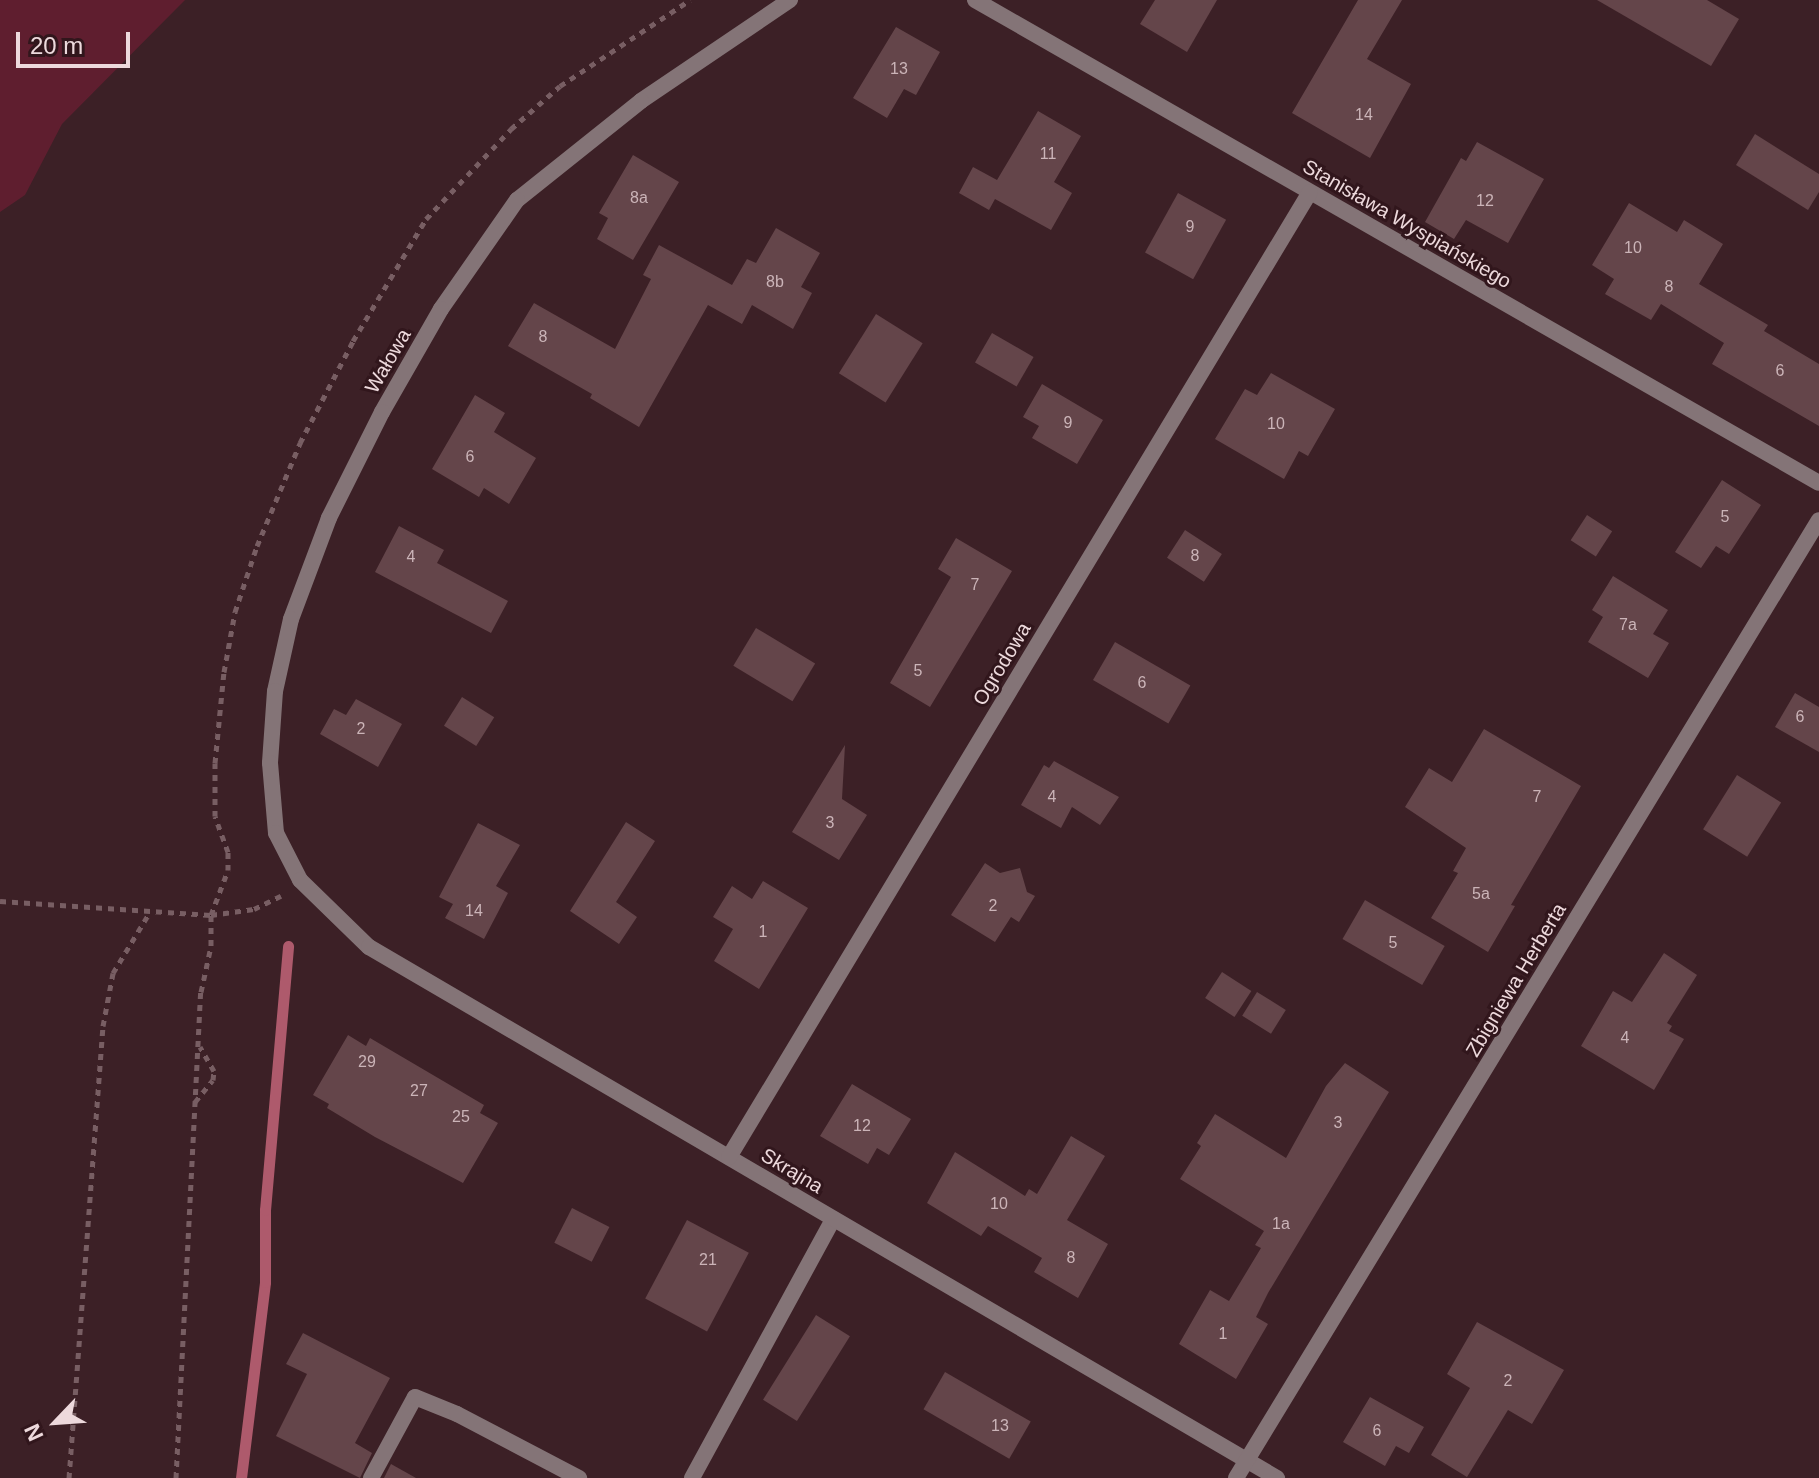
<!DOCTYPE html>
<meta charset="utf-8">
<style>
body{margin:0}
#map{position:relative;width:1819px;height:1478px;overflow:hidden;background:#3c2026;font-family:Helvetica,sans-serif}
div>[style]{position:absolute}
[style*='--x']{left:calc(var(--x)*1px);top:calc(var(--y)*1px);width:calc(var(--w)*1px);rotate:calc(var(--a)*1deg)}
.green>*{inset:0;background:#5f1e2f}
.stream>*{height:11px;margin:-5.5px;padding:0 5.5px;transform-origin:5.5px;border-radius:5.5px;background:#ae5a6c}
.building>*{inset:0;background:#64454a;transform-origin:0 0}
.path>*{height:5px;margin-top:-2.5px;transform-origin:0;background:repeating-linear-gradient(90deg,#785e63 0 6px,transparent 0 12px)}
.lane>*{height:16px;margin:-8px;padding:0 8px;transform-origin:8px;border-radius:8px;background:#847477}
.street>*{height:16px;margin:-8px;padding:0 8px;transform-origin:8px;border-radius:8px;background:#847477}
span{translate:-50% -50%;white-space:nowrap;text-align:center;line-height:1.15;-webkit-text-stroke:6px #31161c;paint-order:stroke}
.number-label{font-size:16px;color:#cbb4b8}
.number-label span{-webkit-text-stroke-width:0}
.street-label{font-size:20px;color:#edd9dc}
.north{position:absolute;left:16px;top:1382px;width:80px;height:80px;-webkit-text-stroke:6px #31161c;paint-order:stroke;rotate:245deg;font-size:22px;font-weight:700;line-height:32px;text-align:center;color:#edd9dc}
.north::after{content:'';display:block;margin:auto;width:28px;height:36px;background:#edd9dc;clip-path:polygon(50% 0,100% 100%,50% 72%,0 100%)}
.scale{position:absolute;left:16px;top:32px;width:114px;height:36px;box-sizing:border-box;border:4px solid #edd9dc;border-top:0;padding-left:10px;font-size:24px;line-height:28px;white-space:nowrap;color:#edd9dc;-webkit-text-stroke:6px #31161c;paint-order:stroke}
</style>
<div id="map">
<div class="green">
<i style="clip-path:polygon(0 0,185px 0,62px 124px,25px 195px,0 212px)"></i>
</div>
<div class="stream">
<i style="--x:241;--y:1478;--w:197;--a:-83"></i>
<i style="--x:265;--y:1282;--w:72;--a:-90"></i>
<i style="--x:265;--y:1210;--w:265;--a:-85"></i>
</div>
<div class="building">
<i style="clip-path:polygon(1155px 0,1217px 0,1187px 52px,1140px 24px)"></i>
<i style="clip-path:polygon(1358px 0,1402px 0,1367px 59px,1411px 84px,1370px 158px,1292px 113px)"></i>
<i style="clip-path:polygon(1597px 0,1707px 0,1739px 19px,1711px 66px)"></i>
<i style="clip-path:polygon(896px 27px,940px 52px,916px 95px,904px 89px,887px 118px,853px 98px)"></i>
<i style="clip-path:polygon(1038px 111px,1081px 136px,1054px 182px,1072px 193px,1051px 230px,995px 199px,989px 210px,959px 193px,973px 167px,997px 180px)"></i>
<i style="clip-path:polygon(1755px 134px,1819px 174px,1819px 192px,1808px 210px,1736px 165px)"></i>
<i style="clip-path:polygon(1477px 142px,1544px 179px,1508px 243px,1466px 220px,1454px 239px,1425px 222px,1461px 158px,1466px 161px)"></i>
<i style="clip-path:polygon(633px 155px,679px 182px,633px 260px,597px 239px,608px 218px,599px 213px)"></i>
<i style="left:1178px;top:193px;width:55px;height:68px;rotate:29deg"></i>
<i style="clip-path:polygon(1629px 203px,1677px 232px,1684px 220px,1723px 244px,1699px 284px,1768px 325px,1764px 331px,1819px 364px,1819px 426px,1712px 364px,1724px 343px,1661px 304px,1651px 320px,1605px 294px,1614px 279px,1592px 265px)"></i>
<i style="clip-path:polygon(776px 228px,820px 253px,801px 287px,812px 293px,793px 329px,752px 305px,742px 324px,708px 305px,639px 427px,590px 398px,592px 394px,508px 346px,534px 303px,615px 349px,651px 279px,643px 275px,659px 245px,732px 285px,747px 259px,756px 263px)"></i>
<i style="left:876px;top:314px;width:55px;height:70px;rotate:32deg"></i>
<i style="left:992px;top:333px;width:48px;height:34px;rotate:30deg"></i>
<i style="clip-path:polygon(1271px 373px,1335px 409px,1308px 456px,1299px 451px,1284px 479px,1215px 439px,1245px 389px,1257px 395px)"></i>
<i style="clip-path:polygon(1042px 384px,1103px 420px,1077px 464px,1032px 438px,1039px 426px,1023px 417px)"></i>
<i style="clip-path:polygon(475px 395px,505px 413px,494px 432px,536px 458px,509px 504px,484px 488px,479px 497px,432px 469px)"></i>
<i style="clip-path:polygon(1722px 480px,1761px 505px,1729px 554px,1716px 546px,1701px 568px,1675px 552px)"></i>
<i style="left:1587px;top:515px;width:30px;height:30px;rotate:33deg"></i>
<i style="clip-path:polygon(399px 526px,444px 550px,437px 563px,508px 601px,491px 633px,375px 572px)"></i>
<i style="left:1185px;top:530px;width:44px;height:33px;rotate:33deg"></i>
<i style="clip-path:polygon(956px 538px,1012px 571px,930px 707px,890px 683px,951px 577px,938px 569px)"></i>
<i style="clip-path:polygon(1613px 576px,1668px 610px,1653px 634px,1669px 643px,1648px 678px,1588px 642px,1603px 617px,1592px 610px)"></i>
<i style="left:756px;top:628px;width:69px;height:44px;rotate:31deg"></i>
<i style="left:1115px;top:642px;width:87px;height:44px;rotate:30deg"></i>
<i style="clip-path:polygon(1795px 693px,1819px 707px,1819px 752px,1775px 727px)"></i>
<i style="left:462px;top:697px;width:38px;height:34px;rotate:32deg"></i>
<i style="clip-path:polygon(356px 699px,402px 724px,378px 767px,320px 734px,334px 709px,346px 715px)"></i>
<i style="clip-path:polygon(1484px 729px,1581px 786px,1511px 905px,1515px 906px,1488px 952px,1431px 918px,1458px 873px,1453px 871px,1466px 848px,1405px 807px,1429px 768px,1452px 782px)"></i>
<i style="clip-path:polygon(845px 745px,842px 799px,867px 815px,839px 860px,792px 832px)"></i>
<i style="clip-path:polygon(1054px 761px,1119px 797px,1100px 825px,1072px 807px,1061px 828px,1021px 805px,1044px 765px,1049px 768px)"></i>
<i style="left:1737px;top:775px;width:52px;height:64px;rotate:32deg"></i>
<i style="clip-path:polygon(626px 822px,655px 841px,616px 902px,637px 917px,619px 944px,570px 911px)"></i>
<i style="clip-path:polygon(478px 823px,520px 845px,496px 886px,508px 893px,484px 939px,445px 918px,453px 904px,439px 897px)"></i>
<i style="clip-path:polygon(985px 863px,1000px 873px,1020px 868px,1027px 892px,1035px 896px,1019px 922px,1011px 917px,995px 942px,951px 915px)"></i>
<i style="clip-path:polygon(763px 881px,808px 908px,759px 989px,714px 961px,733px 929px,713px 917px,732px 886px,752px 899px)"></i>
<i style="left:1365px;top:900px;width:92px;height:45px;rotate:30deg"></i>
<i style="clip-path:polygon(1664px 953px,1697px 975px,1667px 1023px,1672px 1026px,1669px 1031px,1684px 1039px,1654px 1090px,1581px 1046px,1613px 991px,1632px 1002px)"></i>
<i style="left:1222px;top:972px;width:35px;height:31px;rotate:33deg"></i>
<i style="left:1257px;top:992px;width:34px;height:28px;rotate:32deg"></i>
<i style="clip-path:polygon(348px 1035px,366px 1046px,370px 1038px,484px 1105px,480px 1113px,498px 1123px,463px 1183px,375px 1137px,327px 1108px,329px 1104px,313px 1095px)"></i>
<i style="clip-path:polygon(1345px 1063px,1389px 1092px,1268px 1293px,1256px 1317px,1268px 1324px,1236px 1379px,1179px 1344px,1210px 1290px,1229px 1301px,1261px 1248px,1255px 1245px,1264px 1231px,1180px 1179px,1201px 1146px,1197px 1143px,1215px 1114px,1286px 1158px,1326px 1086px)"></i>
<i style="clip-path:polygon(852px 1084px,911px 1119px,889px 1155px,877px 1148px,868px 1164px,820px 1136px)"></i>
<i style="clip-path:polygon(1071px 1136px,1105px 1156px,1067px 1220px,1108px 1244px,1078px 1298px,1034px 1272px,1042px 1258px,988px 1226px,981px 1236px,927px 1203px,955px 1152px,1025px 1196px,1029px 1189px,1037px 1194px)"></i>
<i style="left:572px;top:1208px;width:42px;height:39px;rotate:27deg"></i>
<i style="left:687px;top:1220px;width:70px;height:89px;rotate:28deg"></i>
<i style="left:816px;top:1315px;width:40px;height:100px;rotate:32deg"></i>
<i style="clip-path:polygon(1477px 1322px,1564px 1370px,1532px 1424px,1508px 1410px,1467px 1477px,1431px 1455px,1470px 1388px,1447px 1374px)"></i>
<i style="clip-path:polygon(303px 1333px,390px 1378px,355px 1443px,372px 1453px,360px 1478px,276px 1436px,307px 1374px,286px 1364px)"></i>
<i style="left:945px;top:1372px;width:99px;height:43px;rotate:30deg"></i>
<i style="clip-path:polygon(1370px 1397px,1424px 1427px,1409px 1453px,1396px 1446px,1385px 1466px,1343px 1442px)"></i>
<i style="clip-path:polygon(391px 1464px,416px 1478px,384px 1478px)"></i>
</div>
<div class="path">
<i style="--x:0;--y:901;--w:211;--a:3.8"></i>
<i style="--x:211;--y:915;--w:43;--a:-7.9"></i>
<i style="--x:254;--y:909;--w:30;--a:-26"></i>
<i style="--x:195;--y:1102;--w:28;--a:-51"></i>
<i style="--x:213;--y:1080;--w:9;--a:-84"></i>
<i style="--x:214;--y:1071;--w:28;--a:-120"></i>
<i style="--x:69;--y:1478;--w:453;--a:-85.7"></i>
<i style="--x:103;--y:1026;--w:54;--a:-79.3"></i>
<i style="--x:113;--y:973;--w:71;--a:-58.8"></i>
<i style="--x:176;--y:1478;--w:487;--a:-87.1"></i>
<i style="--x:201;--y:992;--w:47;--a:-77.7"></i>
<i style="--x:211;--y:946;--w:31;--a:-90"></i>
<i style="--x:211;--y:915;--w:48;--a:-69.3"></i>
<i style="--x:228;--y:870;--w:18;--a:-90"></i>
<i style="--x:228;--y:852;--w:38;--a:-110"></i>
<i style="--x:215;--y:816;--w:53;--a:-90"></i>
<i style="--x:215;--y:763;--w:91;--a:-84.4"></i>
<i style="--x:224;--y:672;--w:61;--a:-79.6"></i>
<i style="--x:235;--y:612;--w:70;--a:-71.6"></i>
<i style="--x:257;--y:546;--w:112;--a:-67.3"></i>
<i style="--x:300;--y:443;--w:115;--a:-62.5"></i>
<i style="--x:353;--y:341;--w:142;--a:-59.1"></i>
<i style="--x:426;--y:219;--w:124;--a:-46.6"></i>
<i style="--x:511;--y:129;--w:65;--a:-41.3"></i>
<i style="--x:560;--y:86;--w:156;--a:-33.5"></i>
</div>
<div class="lane">
<i style="--x:371;--y:1478;--w:92;--a:-61.5"></i>
<i style="--x:415;--y:1397;--w:45;--a:22"></i>
<i style="--x:457;--y:1414;--w:138;--a:27.7"></i>
<i style="--x:692;--y:1478;--w:295;--a:-61.4"></i>
</div>
<div class="street">
<i style="--x:790;--y:0;--w:180;--a:145.9"></i>
<i style="--x:641;--y:101;--w:159;--a:141.4"></i>
<i style="--x:517;--y:200;--w:133;--a:124.9"></i>
<i style="--x:441;--y:309;--w:119;--a:119.8"></i>
<i style="--x:382;--y:412;--w:119;--a:116.6"></i>
<i style="--x:329;--y:518;--w:108;--a:110.6"></i>
<i style="--x:291;--y:619;--w:74;--a:102.5"></i>
<i style="--x:275;--y:691;--w:72;--a:94"></i>
<i style="--x:270;--y:763;--w:70;--a:85.1"></i>
<i style="--x:276;--y:833;--w:53;--a:62.9"></i>
<i style="--x:300;--y:880;--w:96;--a:44.2"></i>
<i style="--x:369;--y:947;--w:1052;--a:30.32"></i>
<i style="--x:975;--y:0;--w:972;--a:29.78"></i>
<i style="--x:729;--y:1157;--w:1126;--a:-58.95"></i>
<i style="--x:1236;--y:1478;--w:1121;--a:-58.68"></i>
</div>
<div class="number-label">
<span style="left:899px;top:69px">13</span>
<span style="left:1364px;top:115px">14</span>
<span style="left:1048px;top:154px">11</span>
<span style="left:639px;top:198px">8a</span>
<span style="left:1485px;top:201px">12</span>
<span style="left:1190px;top:227px">9</span>
<span style="left:1633px;top:248px">10</span>
<span style="left:775px;top:282px">8b</span>
<span style="left:1669px;top:287px">8</span>
<span style="left:543px;top:337px">8</span>
<span style="left:1780px;top:371px">6</span>
<span style="left:1068px;top:423px">9</span>
<span style="left:1276px;top:424px">10</span>
<span style="left:470px;top:457px">6</span>
<span style="left:1725px;top:517px">5</span>
<span style="left:1195px;top:556px">8</span>
<span style="left:411px;top:557px">4</span>
<span style="left:975px;top:585px">7</span>
<span style="left:1628px;top:625px">7a</span>
<span style="left:918px;top:671px">5</span>
<span style="left:1142px;top:683px">6</span>
<span style="left:1800px;top:717px">6</span>
<span style="left:361px;top:729px">2</span>
<span style="left:1052px;top:797px">4</span>
<span style="left:1537px;top:797px">7</span>
<span style="left:830px;top:823px">3</span>
<span style="left:1481px;top:894px">5a</span>
<span style="left:993px;top:906px">2</span>
<span style="left:474px;top:911px">14</span>
<span style="left:763px;top:932px">1</span>
<span style="left:1393px;top:943px">5</span>
<span style="left:1625px;top:1038px">4</span>
<span style="left:367px;top:1062px">29</span>
<span style="left:419px;top:1091px">27</span>
<span style="left:461px;top:1117px">25</span>
<span style="left:1338px;top:1123px">3</span>
<span style="left:862px;top:1126px">12</span>
<span style="left:999px;top:1204px">10</span>
<span style="left:1281px;top:1224px">1a</span>
<span style="left:1071px;top:1258px">8</span>
<span style="left:708px;top:1260px">21</span>
<span style="left:1223px;top:1334px">1</span>
<span style="left:1508px;top:1381px">2</span>
<span style="left:1000px;top:1426px">13</span>
<span style="left:1377px;top:1431px">6</span>
</div>
<div class="street-label">
<span style="left:1407px;top:224px;rotate:30deg">Stanisława Wyspiańskiego</span>
<span style="left:388px;top:361px;rotate:-60deg">Wałowa</span>
<span style="left:1002px;top:664px;rotate:-59deg">Ogrodowa</span>
<span style="left:1516px;top:980px;rotate:-59deg">Zbigniewa Herberta</span>
<span style="left:792px;top:1171px;rotate:31deg">Skrajna</span>
</div>
<div class="north">N</div>
<div class="scale">20 m</div>
</div>
